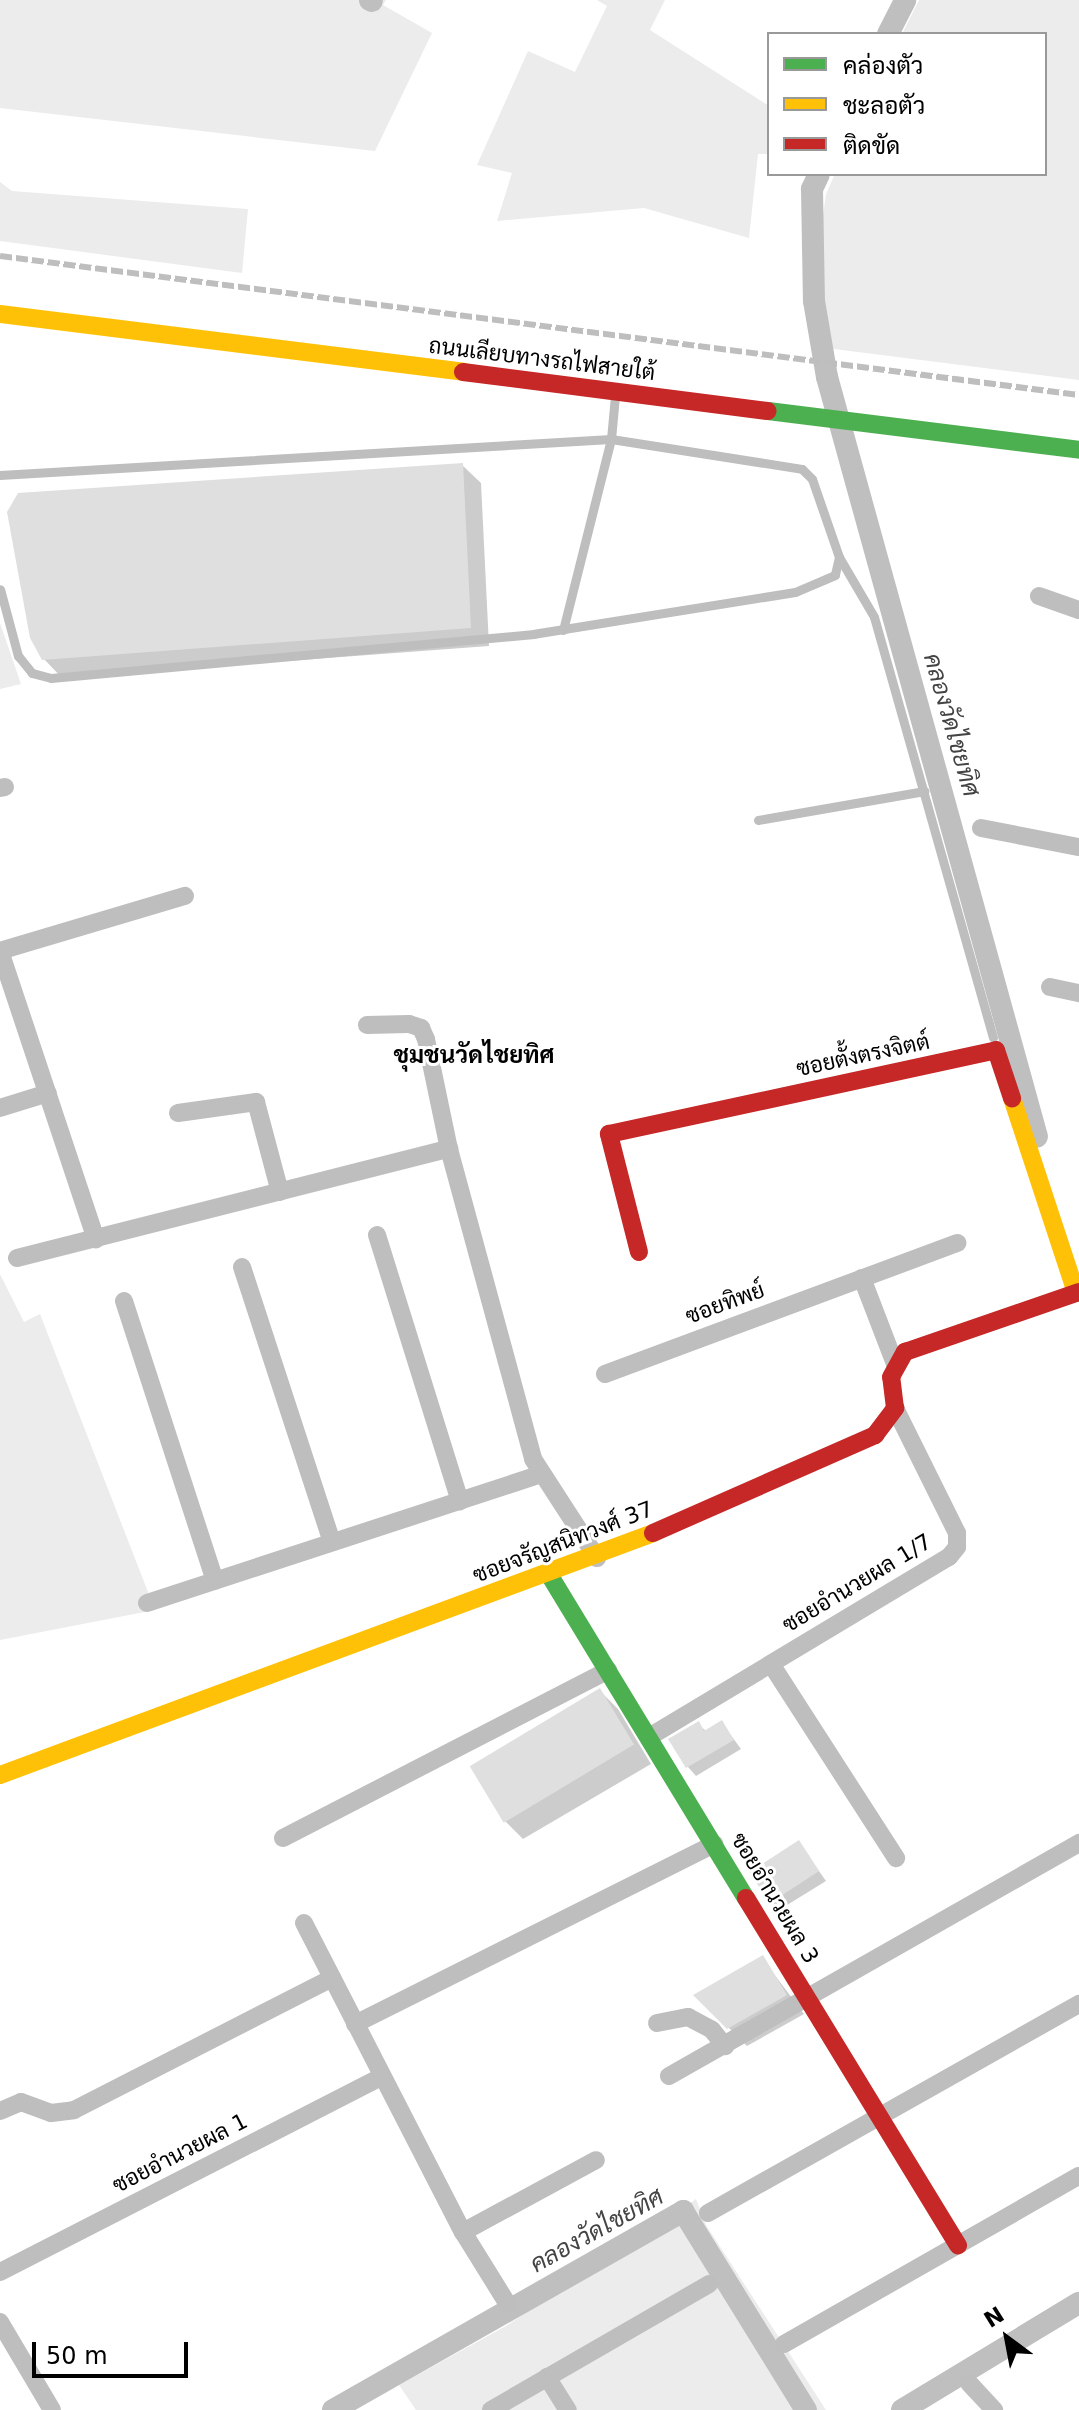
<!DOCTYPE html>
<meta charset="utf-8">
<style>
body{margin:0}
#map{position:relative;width:1079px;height:2410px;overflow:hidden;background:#fff;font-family:"DejaVu Sans",Sarabun,sans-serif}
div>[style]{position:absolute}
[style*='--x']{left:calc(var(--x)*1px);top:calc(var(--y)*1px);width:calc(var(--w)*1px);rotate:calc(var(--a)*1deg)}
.green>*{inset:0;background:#ececec}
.shadow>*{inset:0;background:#0003}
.canal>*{height:22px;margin:-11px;padding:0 11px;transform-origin:11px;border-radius:11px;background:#bfbfbf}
.building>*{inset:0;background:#dfdfdf;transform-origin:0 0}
.lane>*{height:9px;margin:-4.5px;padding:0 4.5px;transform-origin:4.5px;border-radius:4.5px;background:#bebebe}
.street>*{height:18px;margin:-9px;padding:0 9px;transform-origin:9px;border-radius:9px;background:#bebebe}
.fast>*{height:18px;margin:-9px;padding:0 9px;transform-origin:9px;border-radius:9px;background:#4caf50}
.slow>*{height:18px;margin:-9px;padding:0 9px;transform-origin:9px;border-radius:9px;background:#ffc107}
.jam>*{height:18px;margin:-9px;padding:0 9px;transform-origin:9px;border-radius:9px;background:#c62828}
.rail>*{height:6px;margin-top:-3px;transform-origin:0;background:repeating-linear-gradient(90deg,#bebebe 0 12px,transparent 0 16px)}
span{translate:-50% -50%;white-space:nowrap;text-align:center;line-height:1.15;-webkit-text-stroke:6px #fff;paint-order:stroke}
.street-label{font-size:22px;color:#000}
.water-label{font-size:24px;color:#444;font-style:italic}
.neighbourhood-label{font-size:24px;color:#000;font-weight:700}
.legend{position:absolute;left:767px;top:32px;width:280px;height:144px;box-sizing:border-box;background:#fff;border:2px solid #999;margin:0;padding:10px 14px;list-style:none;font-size:24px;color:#000}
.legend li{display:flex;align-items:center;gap:16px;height:40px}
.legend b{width:40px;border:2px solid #999}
.north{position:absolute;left:967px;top:2298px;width:80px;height:80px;-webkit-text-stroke:6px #fff;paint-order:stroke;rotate:328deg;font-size:22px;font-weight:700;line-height:32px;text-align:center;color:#000}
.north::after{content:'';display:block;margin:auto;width:28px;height:36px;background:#000;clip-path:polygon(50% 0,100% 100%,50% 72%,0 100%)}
.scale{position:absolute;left:32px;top:2342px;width:156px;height:36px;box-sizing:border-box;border:4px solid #000;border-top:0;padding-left:10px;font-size:24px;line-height:28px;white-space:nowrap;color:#000;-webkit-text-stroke:6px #fff;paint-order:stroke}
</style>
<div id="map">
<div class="green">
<i style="clip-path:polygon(0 0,386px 0,383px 5px,432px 33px,375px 151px,0 108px)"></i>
<i style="clip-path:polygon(597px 0,665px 0,650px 30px,769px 106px,769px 154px,758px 154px,749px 238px,644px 208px,497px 221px,512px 173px,477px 165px,528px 51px,575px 72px,607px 6px)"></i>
<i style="clip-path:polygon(919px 0,1079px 0,1079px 380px,826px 348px,820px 237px,826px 194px,835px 174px,1045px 174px,1045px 34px,902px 34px)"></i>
<i style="clip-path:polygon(0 182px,12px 191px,248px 209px,242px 273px,0 241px)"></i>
<i style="clip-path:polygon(0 623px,21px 684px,0 689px)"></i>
<i style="clip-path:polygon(0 1274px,24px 1322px,40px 1314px,155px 1610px,0 1640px)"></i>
<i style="clip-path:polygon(696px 2199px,706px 2225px,826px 2410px,416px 2410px,399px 2385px,506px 2326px)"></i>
</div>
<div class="shadow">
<i style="clip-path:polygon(462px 465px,481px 483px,489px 646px,62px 678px,44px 659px)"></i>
<i style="clip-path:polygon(599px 1690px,618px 1709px,651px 1764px,523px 1839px,504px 1820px)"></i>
<i style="clip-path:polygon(722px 1723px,741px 1749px,696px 1776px,688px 1767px,698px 1724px,707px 1732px)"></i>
<i style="clip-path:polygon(799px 1843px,826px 1881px,779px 1910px,770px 1901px)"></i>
<i style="clip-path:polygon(762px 1958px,804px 2014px,747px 2046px,696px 1995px)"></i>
</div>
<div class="canal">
<i style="--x:370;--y:0;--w:2;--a:27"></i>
<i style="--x:888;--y:34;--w:38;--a:-63"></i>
<i style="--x:819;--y:174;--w:17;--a:115"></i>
<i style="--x:812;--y:189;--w:112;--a:89"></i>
<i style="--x:814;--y:301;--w:77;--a:80.3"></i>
<i style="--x:827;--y:377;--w:788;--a:74.55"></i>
<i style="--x:333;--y:2410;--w:403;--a:-29.6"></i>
<i style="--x:683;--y:2211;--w:234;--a:58.3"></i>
<i style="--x:902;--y:2410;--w:207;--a:-31.2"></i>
</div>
<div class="building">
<i style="clip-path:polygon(463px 463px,471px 628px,42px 660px,30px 638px,7px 512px,18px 493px)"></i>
<i style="left:600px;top:1688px;width:66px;height:152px;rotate:59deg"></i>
<i style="clip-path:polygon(722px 1720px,734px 1740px,686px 1768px,668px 1739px,699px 1721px,704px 1731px)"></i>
<i style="left:799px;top:1840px;width:37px;height:59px;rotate:57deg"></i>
<i style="clip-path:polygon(763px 1955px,787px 1995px,727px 2029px,693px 1995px)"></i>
</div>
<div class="lane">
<i style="--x:0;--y:475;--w:612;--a:-3.37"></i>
<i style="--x:611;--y:439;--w:193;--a:8.9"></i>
<i style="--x:802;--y:469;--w:14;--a:45"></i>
<i style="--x:812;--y:479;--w:83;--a:70.9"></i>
<i style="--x:839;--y:557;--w:18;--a:103"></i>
<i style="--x:835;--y:575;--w:43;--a:157"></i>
<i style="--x:795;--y:592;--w:264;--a:170.9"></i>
<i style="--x:534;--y:634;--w:485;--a:174.8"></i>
<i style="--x:51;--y:678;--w:20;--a:-165"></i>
<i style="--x:32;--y:673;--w:22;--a:-129"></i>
<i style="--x:18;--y:656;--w:69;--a:-105"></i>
<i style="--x:839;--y:557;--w:69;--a:59.7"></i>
<i style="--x:874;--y:617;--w:437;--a:74.2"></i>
<i style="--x:563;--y:630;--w:197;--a:-75.9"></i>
<i style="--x:611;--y:439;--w:43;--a:-84.7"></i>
<i style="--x:758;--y:820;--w:169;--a:-9.9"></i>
</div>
<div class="street">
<i style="--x:1039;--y:596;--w:42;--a:19.3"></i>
<i style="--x:0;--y:788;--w:5;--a:-11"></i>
<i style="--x:981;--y:828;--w:100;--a:11"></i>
<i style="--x:0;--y:951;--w:304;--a:71.6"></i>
<i style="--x:0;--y:951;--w:193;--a:-16.6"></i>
<i style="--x:1050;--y:987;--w:30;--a:12"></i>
<i style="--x:367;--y:1025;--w:42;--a:-1.4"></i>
<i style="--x:409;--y:1024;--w:13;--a:18"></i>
<i style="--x:421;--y:1028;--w:12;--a:66"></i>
<i style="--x:426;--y:1039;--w:112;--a:78.2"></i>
<i style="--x:449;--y:1149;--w:321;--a:74.8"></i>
<i style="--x:533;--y:1459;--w:118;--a:57.1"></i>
<i style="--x:0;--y:1108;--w:50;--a:-17.4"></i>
<i style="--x:178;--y:1113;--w:79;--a:-8"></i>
<i style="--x:256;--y:1102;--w:93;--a:75.1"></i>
<i style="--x:377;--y:1235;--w:279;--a:72.7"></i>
<i style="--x:17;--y:1258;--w:446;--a:-14.2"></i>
<i style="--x:242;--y:1267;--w:289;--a:71.9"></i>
<i style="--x:862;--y:1278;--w:92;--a:69"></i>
<i style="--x:124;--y:1301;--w:294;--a:72"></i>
<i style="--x:605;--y:1374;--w:376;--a:-20.4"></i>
<i style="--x:147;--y:1603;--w:415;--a:-18.1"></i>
<i style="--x:771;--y:1664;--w:231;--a:57.2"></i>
<i style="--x:649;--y:1737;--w:350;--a:-31"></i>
<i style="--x:949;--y:1557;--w:13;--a:-51"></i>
<i style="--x:957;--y:1547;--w:14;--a:-90"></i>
<i style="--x:957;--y:1533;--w:140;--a:-116.4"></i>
<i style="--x:283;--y:1838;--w:366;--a:-27.3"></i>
<i style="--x:304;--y:1923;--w:348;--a:62.8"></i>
<i style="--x:463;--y:2232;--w:84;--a:58.2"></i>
<i style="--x:657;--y:2023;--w:32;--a:-11"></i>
<i style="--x:688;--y:2017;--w:27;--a:28"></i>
<i style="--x:712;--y:2030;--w:21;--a:51"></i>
<i style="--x:355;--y:2024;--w:402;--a:-26.6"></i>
<i style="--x:669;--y:2076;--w:472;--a:-29.6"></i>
<i style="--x:0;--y:2111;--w:23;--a:-23"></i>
<i style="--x:21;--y:2102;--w:32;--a:20"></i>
<i style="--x:51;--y:2113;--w:23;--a:-7"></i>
<i style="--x:74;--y:2110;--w:290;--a:-27.1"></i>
<i style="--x:708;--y:2213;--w:426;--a:-29.4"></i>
<i style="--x:463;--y:2232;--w:151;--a:-28.4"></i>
<i style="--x:0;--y:2272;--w:428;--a:-27.1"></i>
<i style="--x:0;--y:2322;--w:102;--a:59.4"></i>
<i style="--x:784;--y:2344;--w:339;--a:-29.7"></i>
<i style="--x:547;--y:2377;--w:39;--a:58"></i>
<i style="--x:969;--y:2383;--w:37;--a:47"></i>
<i style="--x:491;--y:2410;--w:252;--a:-30"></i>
</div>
<div class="fast">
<i style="--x:768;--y:411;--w:313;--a:7.1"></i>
<i style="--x:550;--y:1576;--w:377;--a:58.7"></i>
</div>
<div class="slow">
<i style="--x:0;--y:314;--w:467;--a:7.1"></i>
<i style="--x:1012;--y:1098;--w:205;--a:71.8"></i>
<i style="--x:0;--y:1775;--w:696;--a:-20.33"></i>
</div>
<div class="jam">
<i style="--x:463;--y:372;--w:307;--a:7.3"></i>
<i style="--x:639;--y:1252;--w:122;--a:-104.3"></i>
<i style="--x:609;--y:1134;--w:396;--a:-12.2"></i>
<i style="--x:996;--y:1050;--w:51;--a:71.6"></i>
<i style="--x:653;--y:1533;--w:243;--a:-23.8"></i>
<i style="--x:875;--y:1435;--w:34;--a:-53"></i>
<i style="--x:895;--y:1408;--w:31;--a:-97"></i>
<i style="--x:891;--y:1377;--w:29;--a:-61"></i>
<i style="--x:905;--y:1352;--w:184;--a:-19"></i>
<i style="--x:746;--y:1898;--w:407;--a:58.6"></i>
</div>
<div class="rail">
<i style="--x:0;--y:256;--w:1088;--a:7.34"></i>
</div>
<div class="street-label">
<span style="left:542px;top:359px;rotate:7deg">ถนนเลียบทางรถไฟสายใต้</span>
<span style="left:863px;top:1055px;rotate:-12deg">ซอยตั้งตรงจิตต์</span>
<span style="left:725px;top:1303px;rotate:-20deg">ซอยทิพย์</span>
<span style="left:563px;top:1542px;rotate:-21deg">ซอยจรัญสนิทวงศ์ 37</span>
<span style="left:857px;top:1583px;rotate:-31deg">ซอยอำนวยผล 1/7</span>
<span style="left:775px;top:1898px;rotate:59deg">ซอยอำนวยผล 3</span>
<span style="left:180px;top:2153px;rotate:-27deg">ซอยอำนวยผล 1</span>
</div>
<div class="water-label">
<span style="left:951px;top:725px;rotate:74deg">คลองวัดไชยทิศ</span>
<span style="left:597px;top:2231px;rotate:-29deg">คลองวัดไชยทิศ</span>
</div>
<div class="neighbourhood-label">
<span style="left:474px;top:1056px">ชุมชนวัดไชยทิศ</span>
</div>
<ul class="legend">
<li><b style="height:10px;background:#4caf50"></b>คล่องตัว</li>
<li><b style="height:10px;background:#ffc107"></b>ชะลอตัว</li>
<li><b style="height:10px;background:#c62828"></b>ติดขัด</li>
</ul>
<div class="north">N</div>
<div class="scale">50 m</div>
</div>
